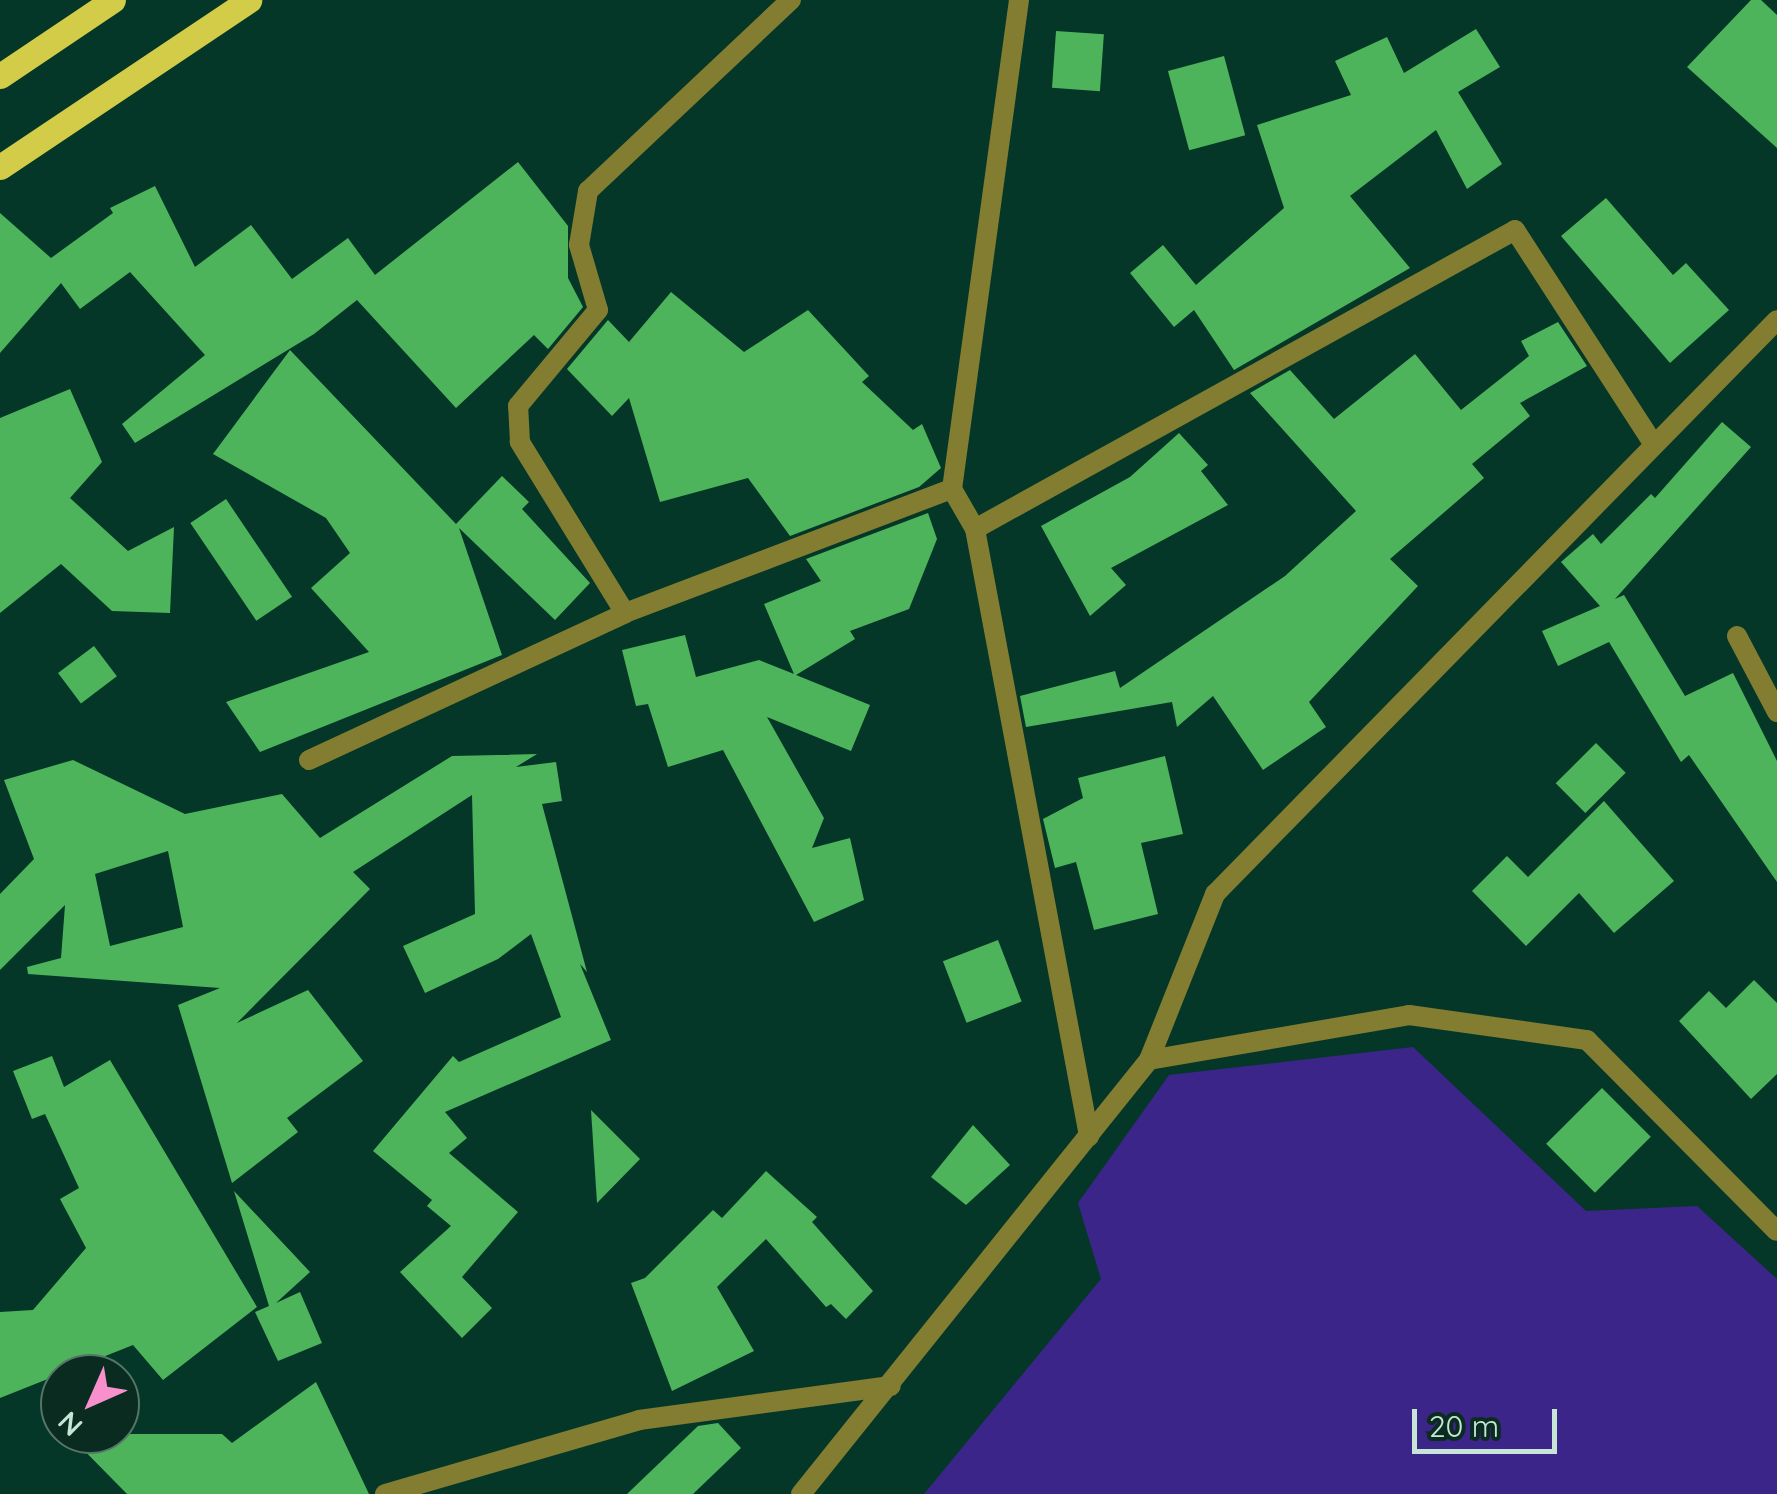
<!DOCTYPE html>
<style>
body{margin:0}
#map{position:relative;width:1777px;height:1494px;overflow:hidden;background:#043727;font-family:Quicksand,sans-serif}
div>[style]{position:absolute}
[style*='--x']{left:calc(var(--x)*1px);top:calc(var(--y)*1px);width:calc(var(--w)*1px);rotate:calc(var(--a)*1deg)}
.green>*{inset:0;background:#3c2589}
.building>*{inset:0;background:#4eb45b;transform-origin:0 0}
.street>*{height:20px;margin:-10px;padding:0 10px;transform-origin:10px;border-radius:10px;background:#827d31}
.primary>*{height:25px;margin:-12.5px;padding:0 12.5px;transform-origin:12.5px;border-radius:12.5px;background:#d3cc49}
span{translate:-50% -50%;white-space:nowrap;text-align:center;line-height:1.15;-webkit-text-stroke:10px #0a2b1f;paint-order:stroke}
.north{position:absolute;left:40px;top:1354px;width:100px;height:100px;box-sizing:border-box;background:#0a2b1f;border:2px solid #567569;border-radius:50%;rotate:225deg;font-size:28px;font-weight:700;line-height:40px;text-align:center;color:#c7e5d7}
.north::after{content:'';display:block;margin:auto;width:35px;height:45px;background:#f890cb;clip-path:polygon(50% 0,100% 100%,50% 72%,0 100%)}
.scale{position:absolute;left:1412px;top:1409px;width:145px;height:45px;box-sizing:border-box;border:5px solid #c7e5d7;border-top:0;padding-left:12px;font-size:30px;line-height:35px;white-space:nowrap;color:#c7e5d7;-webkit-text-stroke:8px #0a2b1f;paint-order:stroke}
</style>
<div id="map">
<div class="green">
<i style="clip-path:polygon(1413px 1047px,1586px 1211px,1697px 1206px,1777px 1279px,1777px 1494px,924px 1494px,1101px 1279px,1078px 1203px,1169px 1075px)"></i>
</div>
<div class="building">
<i style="clip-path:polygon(1751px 0,1761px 0,1777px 15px,1777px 148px,1687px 67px)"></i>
<i style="clip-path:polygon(1476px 29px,1500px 67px,1458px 92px,1502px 164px,1467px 189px,1436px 130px,1350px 196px,1410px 268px,1234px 370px,1194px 310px,1174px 327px,1130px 273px,1163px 245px,1196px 285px,1284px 208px,1257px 125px,1351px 95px,1335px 61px,1387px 37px,1404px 73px)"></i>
<i style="left:1056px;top:31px;width:48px;height:57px;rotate:4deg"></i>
<i style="left:1224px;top:56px;width:82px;height:58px;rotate:75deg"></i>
<i style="clip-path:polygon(518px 162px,568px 226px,568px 278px,583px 307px,548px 349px,534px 335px,456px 408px,357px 300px,314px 334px,135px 443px,122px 424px,205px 355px,130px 272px,80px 309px,61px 283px,0 353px,0 213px,51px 258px,113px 213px,110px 208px,155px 186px,195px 267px,251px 225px,292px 279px,348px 238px,375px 275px)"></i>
<i style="clip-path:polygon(1606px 198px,1673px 275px,1686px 263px,1729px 310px,1670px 363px,1561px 236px)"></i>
<i style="clip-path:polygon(671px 292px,744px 352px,808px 310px,869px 376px,862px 382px,913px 430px,922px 424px,941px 468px,919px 487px,790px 536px,748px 478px,660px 502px,629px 398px,612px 416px,567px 369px,608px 320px,629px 342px)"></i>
<i style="clip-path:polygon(1558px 322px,1587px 366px,1520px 403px,1530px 416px,1472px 464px,1484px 478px,1390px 559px,1418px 586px,1309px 702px,1326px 727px,1263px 770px,1213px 696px,1177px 727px,1172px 702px,1026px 727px,1020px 696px,1115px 671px,1120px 688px,1285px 576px,1356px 511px,1250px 393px,1290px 370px,1334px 419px,1415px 354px,1461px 410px,1529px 356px,1521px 341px)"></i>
<i style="clip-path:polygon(290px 350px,456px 524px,502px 476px,529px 502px,522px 509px,590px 583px,555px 620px,459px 528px,502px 655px,260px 752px,226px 702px,369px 652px,311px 588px,350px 553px,326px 518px,213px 454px)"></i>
<i style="clip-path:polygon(70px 389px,102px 462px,70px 498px,128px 551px,174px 527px,170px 613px,112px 611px,61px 564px,0 613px,0 418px)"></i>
<i style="clip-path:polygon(1722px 422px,1751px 447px,1615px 599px,1624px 595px,1685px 696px,1733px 673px,1777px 761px,1777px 882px,1689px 755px,1681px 762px,1609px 642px,1558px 666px,1542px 631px,1600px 606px,1561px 562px,1593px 534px,1601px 544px,1651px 494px,1655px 498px)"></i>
<i style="clip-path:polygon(1179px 433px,1208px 465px,1201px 471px,1228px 505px,1111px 568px,1126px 585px,1090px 616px,1041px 526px,1130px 477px)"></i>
<i style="left:226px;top:499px;width:118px;height:43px;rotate:56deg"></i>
<i style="clip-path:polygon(928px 513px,937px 539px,909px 609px,850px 631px,855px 639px,796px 675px,870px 705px,851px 751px,767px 717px,824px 818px,812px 848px,850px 838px,864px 900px,814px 922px,723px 750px,668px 767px,648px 704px,636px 706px,622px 650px,685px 635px,696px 677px,759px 660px,794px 674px,764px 604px,821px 581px,806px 559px)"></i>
<i style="left:94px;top:646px;width:38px;height:45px;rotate:53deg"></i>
<i style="left:1596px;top:743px;width:42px;height:57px;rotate:45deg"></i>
<i style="clip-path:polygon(evenodd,537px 754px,516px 767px,556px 762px,562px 801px,542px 804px,587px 972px,580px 964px,611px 1040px,445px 1112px,467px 1138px,449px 1153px,518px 1212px,462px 1277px,492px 1308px,462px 1338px,400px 1272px,451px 1226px,427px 1206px,432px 1200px,373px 1151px,453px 1056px,459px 1062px,561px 1017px,531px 934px,498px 959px,425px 993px,403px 946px,475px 914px,472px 795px,353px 872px,370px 889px,237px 1023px,308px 990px,363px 1061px,287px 1118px,298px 1132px,232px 1183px,178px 1005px,220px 988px,28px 974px,27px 967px,61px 958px,65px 905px,0 970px,0 894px,34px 859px,4px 780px,73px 760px,185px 814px,282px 794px,320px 838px,452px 756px,537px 754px,168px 851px,183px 927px,110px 946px,95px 874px,168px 851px)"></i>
<i style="clip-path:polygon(1165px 756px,1183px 834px,1141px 843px,1158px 914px,1094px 930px,1076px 862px,1055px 868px,1043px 819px,1083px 798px,1078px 778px)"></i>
<i style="clip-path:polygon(1604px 801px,1674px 881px,1614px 933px,1579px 893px,1526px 946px,1472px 891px,1507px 856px,1528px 877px)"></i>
<i style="left:998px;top:940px;width:66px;height:59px;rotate:69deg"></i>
<i style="clip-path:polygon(1754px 980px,1777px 1003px,1777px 1074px,1751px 1099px,1679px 1021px,1709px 991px,1726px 1008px)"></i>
<i style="clip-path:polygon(52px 1056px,64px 1087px,110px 1060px,257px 1307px,163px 1380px,133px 1345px,0 1398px,0 1312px,33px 1310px,86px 1248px,60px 1199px,79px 1188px,45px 1114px,32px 1119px,13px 1071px)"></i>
<i style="left:1602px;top:1088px;width:69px;height:79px;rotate:45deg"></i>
<i style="clip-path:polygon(591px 1110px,640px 1159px,597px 1203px)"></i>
<i style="clip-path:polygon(973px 1125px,1010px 1165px,966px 1205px,931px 1177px)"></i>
<i style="clip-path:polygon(766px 1171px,817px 1217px,812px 1222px,873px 1291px,846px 1319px,831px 1304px,826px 1307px,766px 1239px,717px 1287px,754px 1351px,672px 1391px,631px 1283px,645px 1278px,713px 1210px,722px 1218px)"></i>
<i style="clip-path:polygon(234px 1191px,310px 1272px,276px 1303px,300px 1292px,322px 1343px,278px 1361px,255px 1312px,269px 1306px)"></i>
<i style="clip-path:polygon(316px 1382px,369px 1494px,127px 1494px,68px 1434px,222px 1434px,232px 1443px)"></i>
<i style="clip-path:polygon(718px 1423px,741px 1448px,693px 1494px,627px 1494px,698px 1426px)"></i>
</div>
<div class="street">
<i style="--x:1019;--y:0;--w:494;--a:97.8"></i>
<i style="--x:952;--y:489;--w:46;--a:60.1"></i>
<i style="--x:975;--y:529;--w:618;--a:79.36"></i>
<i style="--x:975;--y:529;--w:617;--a:-28.97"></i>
<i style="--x:1515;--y:230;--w:256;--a:57.1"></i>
<i style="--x:625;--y:613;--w:201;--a:-121.6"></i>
<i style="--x:520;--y:442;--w:36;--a:-93"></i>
<i style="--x:518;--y:406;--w:125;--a:-50.2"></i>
<i style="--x:598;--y:310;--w:68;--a:-106.3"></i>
<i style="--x:579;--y:245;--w:55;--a:-80.5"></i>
<i style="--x:588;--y:191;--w:279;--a:-43.3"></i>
<i style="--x:1737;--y:636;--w:86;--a:62.2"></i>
<i style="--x:309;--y:760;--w:349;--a:-24.9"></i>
<i style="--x:625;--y:613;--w:350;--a:-20.8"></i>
<i style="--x:1149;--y:1060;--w:264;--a:-9.8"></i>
<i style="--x:1409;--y:1015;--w:180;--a:8"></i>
<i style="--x:1587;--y:1040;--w:269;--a:45.2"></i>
<i style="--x:385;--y:1494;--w:265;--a:-16.2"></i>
<i style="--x:639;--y:1420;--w:254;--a:-7.7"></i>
<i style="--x:801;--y:1494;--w:556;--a:-51.28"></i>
<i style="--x:1149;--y:1060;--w:179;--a:-68.3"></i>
<i style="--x:1215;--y:894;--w:803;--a:-45.61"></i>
</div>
<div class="primary">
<i style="--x:0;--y:76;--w:136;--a:-33.9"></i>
<i style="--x:0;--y:167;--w:300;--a:-33.8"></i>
</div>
<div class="north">N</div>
<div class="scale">20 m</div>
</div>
